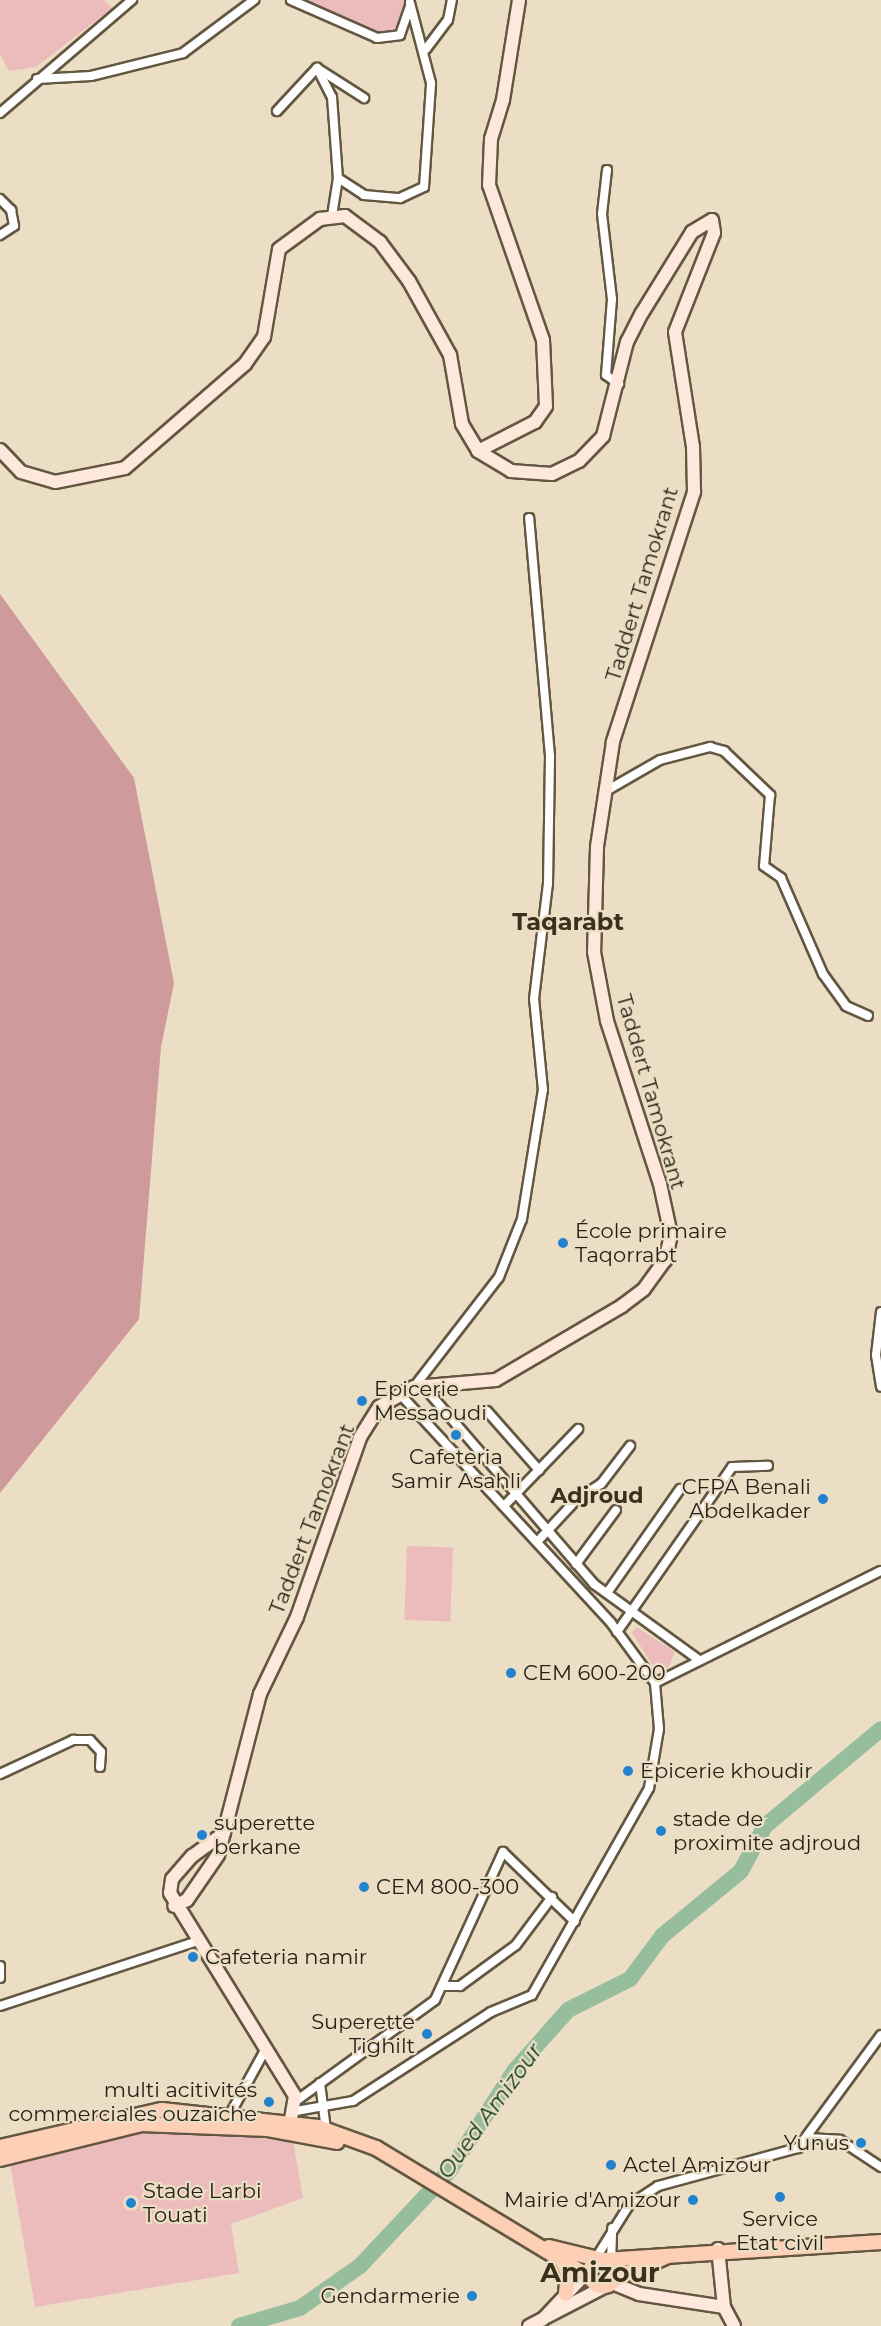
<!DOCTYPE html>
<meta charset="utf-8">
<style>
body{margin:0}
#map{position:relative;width:881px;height:2326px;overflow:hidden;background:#ebdec4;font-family:Montserrat,sans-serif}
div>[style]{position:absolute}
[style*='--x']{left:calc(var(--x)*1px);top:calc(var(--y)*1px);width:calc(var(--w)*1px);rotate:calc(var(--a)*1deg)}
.green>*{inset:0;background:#ecbcbd;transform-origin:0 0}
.forest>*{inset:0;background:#ce9a9b}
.river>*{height:16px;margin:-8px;padding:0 8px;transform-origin:8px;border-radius:8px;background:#96bd9c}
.roads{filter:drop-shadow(2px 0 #635741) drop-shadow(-2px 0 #635741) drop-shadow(0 2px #635741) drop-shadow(0 -2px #635741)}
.street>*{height:8px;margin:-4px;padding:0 4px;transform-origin:4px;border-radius:4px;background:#fff}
.secondary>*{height:12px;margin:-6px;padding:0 6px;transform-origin:6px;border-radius:6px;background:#fee7db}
.primary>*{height:14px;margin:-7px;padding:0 7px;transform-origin:7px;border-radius:7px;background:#fdd0b6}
.primary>.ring{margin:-7px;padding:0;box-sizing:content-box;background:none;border:14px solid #fdd0b6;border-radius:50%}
.dots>*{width:16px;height:16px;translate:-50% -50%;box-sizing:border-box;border:3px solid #ebdec4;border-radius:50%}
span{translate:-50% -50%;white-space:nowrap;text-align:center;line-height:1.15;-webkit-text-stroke:4.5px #ebdec4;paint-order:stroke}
.street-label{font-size:21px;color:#262118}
.poi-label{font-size:21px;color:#262118}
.left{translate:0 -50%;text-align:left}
.right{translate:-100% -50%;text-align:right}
.neighbourhood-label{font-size:22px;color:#3a301b;font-weight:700}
.water-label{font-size:22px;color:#0b3818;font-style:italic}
.quarter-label{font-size:24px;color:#3a301b;font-weight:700}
.district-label{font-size:27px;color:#3a301b;font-weight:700}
</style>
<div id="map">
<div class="green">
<i style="clip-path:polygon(0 0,104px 0,112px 8px,36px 67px,9px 71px,0 54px)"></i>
<i style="clip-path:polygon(307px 0,404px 0,405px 3px,397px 30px,378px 33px)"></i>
<i style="left:407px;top:1546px;width:46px;height:74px;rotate:2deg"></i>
<i style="clip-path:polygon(637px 1627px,675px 1652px,668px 1668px,655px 1669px,632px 1633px)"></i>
<i style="clip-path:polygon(158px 2129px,293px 2141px,303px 2198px,231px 2224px,239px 2273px,35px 2307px,10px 2164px,117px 2132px)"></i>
</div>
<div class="forest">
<i style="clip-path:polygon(0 594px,134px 778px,174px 983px,161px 1047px,139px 1319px,0 1493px)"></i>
</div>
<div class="river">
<i style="--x:239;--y:2326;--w:64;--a:-16.4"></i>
<i style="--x:300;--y:2308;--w:73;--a:-35"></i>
<i style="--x:360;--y:2266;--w:132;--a:-46.8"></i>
<i style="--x:450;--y:2170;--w:119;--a:-57"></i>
<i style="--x:515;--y:2070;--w:80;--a:-48.5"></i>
<i style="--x:568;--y:2010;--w:69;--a:-26.6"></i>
<i style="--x:630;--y:1979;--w:54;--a:-53.3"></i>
<i style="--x:662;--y:1936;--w:102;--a:-39.4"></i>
<i style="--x:741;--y:1871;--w:51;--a:-61.9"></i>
<i style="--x:765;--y:1826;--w:151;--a:-39.9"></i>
</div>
<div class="roads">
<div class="street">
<i style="--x:291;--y:0;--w:94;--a:23.8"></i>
<i style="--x:377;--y:38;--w:23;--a:-7"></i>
<i style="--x:400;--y:35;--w:31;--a:-71"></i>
<i style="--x:426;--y:49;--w:36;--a:-53"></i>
<i style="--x:448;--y:20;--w:20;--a:-79"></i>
<i style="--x:317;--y:68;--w:56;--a:32.6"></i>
<i style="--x:37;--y:79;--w:54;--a:-3.2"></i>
<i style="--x:91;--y:76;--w:95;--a:-14"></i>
<i style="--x:183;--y:53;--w:89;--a:-36.7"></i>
<i style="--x:277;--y:111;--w:59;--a:-47.1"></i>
<i style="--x:317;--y:68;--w:33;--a:63"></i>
<i style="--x:332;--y:97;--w:81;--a:85.8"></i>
<i style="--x:338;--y:178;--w:38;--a:99"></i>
<i style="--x:0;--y:113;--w:174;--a:-40.6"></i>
<i style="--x:607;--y:170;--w:44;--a:96.5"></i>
<i style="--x:602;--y:214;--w:86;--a:83.3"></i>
<i style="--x:612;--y:299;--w:76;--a:94.5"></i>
<i style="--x:606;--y:375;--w:16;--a:35"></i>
<i style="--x:338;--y:178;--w:31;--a:33"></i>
<i style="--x:364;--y:195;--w:36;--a:5"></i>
<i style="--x:400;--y:198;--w:26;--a:-25"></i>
<i style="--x:424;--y:187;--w:104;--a:-86.1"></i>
<i style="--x:431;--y:83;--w:83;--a:-104.7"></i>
<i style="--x:0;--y:199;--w:16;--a:45"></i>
<i style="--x:11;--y:210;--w:16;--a:79"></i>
<i style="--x:14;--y:226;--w:17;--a:147"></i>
<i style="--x:606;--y:791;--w:62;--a:-29.9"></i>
<i style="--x:660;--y:760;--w:52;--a:-14.6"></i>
<i style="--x:710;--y:747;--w:15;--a:16"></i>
<i style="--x:724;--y:751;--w:64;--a:43.7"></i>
<i style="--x:770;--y:795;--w:71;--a:94.8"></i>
<i style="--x:764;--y:866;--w:21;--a:35"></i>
<i style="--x:781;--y:878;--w:105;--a:66.4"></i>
<i style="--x:823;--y:974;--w:39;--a:54"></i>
<i style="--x:846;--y:1006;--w:24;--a:24"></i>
<i style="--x:881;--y:1312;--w:43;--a:96.6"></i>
<i style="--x:876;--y:1355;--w:32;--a:81"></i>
<i style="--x:414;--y:1387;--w:139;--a:-52.3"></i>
<i style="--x:499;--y:1277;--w:62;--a:-68.4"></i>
<i style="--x:522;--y:1219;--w:131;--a:-80.8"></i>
<i style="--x:543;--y:1090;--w:91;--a:-95.6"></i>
<i style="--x:534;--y:999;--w:116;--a:-83.1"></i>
<i style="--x:548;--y:884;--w:128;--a:-89.1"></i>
<i style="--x:550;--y:756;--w:239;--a:-95"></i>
<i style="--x:424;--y:1387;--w:260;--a:49.2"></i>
<i style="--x:594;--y:1584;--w:130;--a:35.9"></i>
<i style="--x:399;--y:1393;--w:313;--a:47.3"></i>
<i style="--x:611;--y:1623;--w:74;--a:53.7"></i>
<i style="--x:487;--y:1411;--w:79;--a:48.6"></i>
<i style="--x:504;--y:1506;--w:107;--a:-46.1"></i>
<i style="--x:537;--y:1542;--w:57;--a:-47.1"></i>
<i style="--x:576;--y:1500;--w:30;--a:-33"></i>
<i style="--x:601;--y:1484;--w:48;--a:-52.7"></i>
<i style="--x:576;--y:1564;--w:67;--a:-53.5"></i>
<i style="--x:607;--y:1593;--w:127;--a:-54.9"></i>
<i style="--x:617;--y:1632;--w:201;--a:-55.1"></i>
<i style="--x:732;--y:1467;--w:36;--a:-2"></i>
<i style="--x:655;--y:1683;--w:252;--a:-26.4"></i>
<i style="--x:0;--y:1774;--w:81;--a:-25"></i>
<i style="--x:73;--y:1740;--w:17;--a:0"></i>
<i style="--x:90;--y:1740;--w:16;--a:47"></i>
<i style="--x:101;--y:1752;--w:15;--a:94"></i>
<i style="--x:0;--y:1966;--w:12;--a:90"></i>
<i style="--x:444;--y:1986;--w:16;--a:0"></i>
<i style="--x:460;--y:1986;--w:69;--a:-36.2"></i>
<i style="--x:516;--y:1945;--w:60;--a:-53.1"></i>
<i style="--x:0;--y:2006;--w:208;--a:-18.2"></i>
<i style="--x:320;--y:2083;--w:47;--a:82.7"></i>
<i style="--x:296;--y:2101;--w:172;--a:-36"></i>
<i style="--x:435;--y:2000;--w:163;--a:-65.3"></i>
<i style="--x:503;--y:1852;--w:100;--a:44.2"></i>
<i style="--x:296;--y:2111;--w:58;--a:-10"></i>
<i style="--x:353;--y:2101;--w:164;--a:-32.8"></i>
<i style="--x:491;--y:2012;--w:44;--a:-22.5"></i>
<i style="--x:532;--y:1995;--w:238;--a:-60.5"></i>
<i style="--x:649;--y:1788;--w:60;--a:-80.4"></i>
<i style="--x:659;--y:1729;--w:46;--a:-95"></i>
<i style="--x:229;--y:2116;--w:73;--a:-61.3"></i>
<i style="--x:807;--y:2138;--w:33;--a:3"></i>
<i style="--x:840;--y:2140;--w:49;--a:33.4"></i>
<i style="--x:594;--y:2261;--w:66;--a:-58"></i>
<i style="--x:629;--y:2205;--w:35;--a:-33"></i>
<i style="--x:658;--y:2186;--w:145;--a:-15.2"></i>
<i style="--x:798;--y:2148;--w:140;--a:-53.7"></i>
<i style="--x:611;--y:2263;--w:35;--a:-88"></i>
</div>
<div class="secondary">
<i style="--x:0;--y:450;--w:30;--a:46"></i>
<i style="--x:21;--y:472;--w:35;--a:16"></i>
<i style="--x:55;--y:482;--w:71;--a:-11.3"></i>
<i style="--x:125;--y:468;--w:159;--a:-40.9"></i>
<i style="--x:245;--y:364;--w:33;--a:-55"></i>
<i style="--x:264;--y:337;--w:89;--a:-80.3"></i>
<i style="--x:279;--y:249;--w:51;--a:-36.2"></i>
<i style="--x:320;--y:219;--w:25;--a:-7"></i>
<i style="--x:345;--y:216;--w:44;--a:36.6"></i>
<i style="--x:380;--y:242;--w:49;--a:53.4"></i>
<i style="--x:409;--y:281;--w:85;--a:61"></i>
<i style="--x:450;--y:355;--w:70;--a:80.1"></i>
<i style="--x:462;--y:424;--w:31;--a:59"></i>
<i style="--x:478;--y:451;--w:39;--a:31"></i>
<i style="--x:511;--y:471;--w:41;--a:4.2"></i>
<i style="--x:552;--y:474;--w:30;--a:-26"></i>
<i style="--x:579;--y:461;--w:35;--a:-46"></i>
<i style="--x:603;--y:436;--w:97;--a:-75.7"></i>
<i style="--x:627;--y:342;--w:33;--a:-63"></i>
<i style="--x:642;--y:313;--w:95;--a:-58.3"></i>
<i style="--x:692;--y:232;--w:23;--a:-31"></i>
<i style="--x:712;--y:220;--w:13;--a:81"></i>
<i style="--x:714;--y:233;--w:106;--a:111.5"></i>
<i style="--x:675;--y:332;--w:116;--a:81.1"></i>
<i style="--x:693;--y:447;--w:45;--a:88.7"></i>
<i style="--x:694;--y:492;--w:263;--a:108"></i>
<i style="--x:613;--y:742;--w:106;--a:98.7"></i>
<i style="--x:597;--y:847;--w:105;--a:91.6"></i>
<i style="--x:594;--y:952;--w:70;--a:79.3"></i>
<i style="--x:607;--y:1021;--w:171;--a:72"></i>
<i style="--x:660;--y:1184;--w:52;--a:77.8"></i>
<i style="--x:671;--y:1235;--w:26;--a:103"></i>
<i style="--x:665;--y:1260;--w:37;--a:126"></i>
<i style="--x:643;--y:1290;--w:26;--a:143"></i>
<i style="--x:622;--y:1306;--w:146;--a:149.6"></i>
<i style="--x:496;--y:1380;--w:82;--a:175.1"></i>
<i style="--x:414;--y:1387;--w:40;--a:150.3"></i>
<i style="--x:379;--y:1407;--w:36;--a:122"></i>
<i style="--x:360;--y:1438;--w:190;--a:109.4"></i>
<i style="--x:297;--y:1617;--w:85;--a:115.7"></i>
<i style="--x:260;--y:1694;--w:166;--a:104.6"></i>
<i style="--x:218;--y:1855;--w:55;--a:124.6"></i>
<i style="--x:187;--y:1900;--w:14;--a:155"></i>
<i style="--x:478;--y:451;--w:64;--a:-27"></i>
<i style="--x:535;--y:422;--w:19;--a:-55"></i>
<i style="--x:546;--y:406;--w:66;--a:-92.6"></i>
<i style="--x:543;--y:340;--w:164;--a:-109.2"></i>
<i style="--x:489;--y:185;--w:46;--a:-87.5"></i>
<i style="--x:491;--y:139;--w:41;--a:-72.9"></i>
<i style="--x:503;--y:100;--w:101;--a:-80.9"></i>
<i style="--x:224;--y:1833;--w:39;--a:144"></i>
<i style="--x:192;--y:1856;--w:30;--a:131"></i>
<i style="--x:172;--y:1879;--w:14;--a:98"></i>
<i style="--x:170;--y:1893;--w:238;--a:58.4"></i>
<i style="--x:295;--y:2096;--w:35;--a:100"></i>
<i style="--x:718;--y:2249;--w:58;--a:84.1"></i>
<i style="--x:724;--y:2307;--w:21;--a:62"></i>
<i style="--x:612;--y:2283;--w:29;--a:22"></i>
<i style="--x:639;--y:2294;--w:86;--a:8.7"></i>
<i style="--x:542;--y:2320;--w:70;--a:-46.7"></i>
<i style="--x:529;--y:2326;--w:87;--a:-27.5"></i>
</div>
<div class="primary">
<i style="--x:0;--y:2147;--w:166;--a:-12.9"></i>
<i style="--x:162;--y:2110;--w:157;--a:6.2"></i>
<i style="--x:318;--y:2127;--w:62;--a:19.9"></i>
<i style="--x:376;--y:2148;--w:250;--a:31.1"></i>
<i style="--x:0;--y:2159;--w:145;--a:-13.9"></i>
<i style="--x:141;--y:2124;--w:127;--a:2.3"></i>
<i style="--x:268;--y:2129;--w:70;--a:10.7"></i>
<i style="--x:549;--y:2247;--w:55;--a:13.8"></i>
<i style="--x:561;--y:2258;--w:17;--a:66"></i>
<i style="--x:568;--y:2274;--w:20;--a:96"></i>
<i style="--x:604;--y:2260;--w:278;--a:-3.7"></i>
<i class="ring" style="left:590px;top:2260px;width:12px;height:12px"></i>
<i style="--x:615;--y:2279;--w:58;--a:-23.5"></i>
</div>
</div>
<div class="dots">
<i style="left:563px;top:1243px;background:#2382ce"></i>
<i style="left:362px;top:1401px;background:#2382ce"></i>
<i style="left:456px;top:1435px;background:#2382ce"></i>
<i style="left:823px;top:1499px;background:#2382ce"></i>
<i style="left:511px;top:1673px;background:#2382ce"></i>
<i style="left:628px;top:1771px;background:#2382ce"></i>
<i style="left:661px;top:1831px;background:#2382ce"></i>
<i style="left:202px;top:1835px;background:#2382ce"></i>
<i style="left:364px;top:1887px;background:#2382ce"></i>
<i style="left:193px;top:1957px;background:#2382ce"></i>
<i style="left:427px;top:2034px;background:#2382ce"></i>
<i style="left:269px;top:2102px;background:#2382ce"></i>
<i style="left:861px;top:2143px;background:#2382ce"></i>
<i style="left:611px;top:2165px;background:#2382ce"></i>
<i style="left:780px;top:2197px;background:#2382ce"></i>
<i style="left:693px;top:2200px;background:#2382ce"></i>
<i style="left:131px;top:2203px;background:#2382ce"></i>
<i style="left:472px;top:2296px;background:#2382ce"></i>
</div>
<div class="street-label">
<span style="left:642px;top:584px;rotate:-73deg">Taddert Tamokrant</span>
<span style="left:651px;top:1092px;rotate:74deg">Taddert Tamokrant</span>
<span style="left:312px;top:1519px;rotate:-69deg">Taddert Tamokrant</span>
</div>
<div class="poi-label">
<span class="left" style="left:575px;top:1243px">École primaire<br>Taqorrabt</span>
<span class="left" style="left:374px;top:1401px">Epicerie<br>Messaoudi</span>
<span style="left:456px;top:1469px">Cafeteria<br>Samir Asahli</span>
<span class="right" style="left:811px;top:1499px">CFPA Benali<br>Abdelkader</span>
<span class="left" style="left:523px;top:1673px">CEM 600-200</span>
<span class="left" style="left:640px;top:1771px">Epicerie khoudir</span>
<span class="left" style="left:673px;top:1831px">stade de<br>proximite adjroud</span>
<span class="left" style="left:214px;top:1835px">superette<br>berkane</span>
<span class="left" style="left:376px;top:1887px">CEM 800-300</span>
<span class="left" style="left:205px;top:1957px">Cafeteria namir</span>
<span class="right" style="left:415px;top:2034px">Superette<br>Tighilt</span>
<span class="right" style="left:257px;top:2102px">multi acitivités<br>commerciales ouzaiche</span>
<span class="right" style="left:849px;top:2143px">Yunus</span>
<span class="left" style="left:623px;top:2165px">Actel Amizour</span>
<span class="left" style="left:143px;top:2203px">Stade Larbi<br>Touati</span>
<span class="right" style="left:681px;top:2200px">Mairie d'Amizour</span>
<span style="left:780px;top:2231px">Service<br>Etat civil</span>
<span class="right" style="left:460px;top:2296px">Gendarmerie</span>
</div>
<div class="neighbourhood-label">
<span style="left:597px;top:1496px">Adjroud</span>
</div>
<div class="water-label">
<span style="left:490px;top:2111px;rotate:-54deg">Oued Amizour</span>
</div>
<div class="quarter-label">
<span style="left:568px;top:922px">Taqarabt</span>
</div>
<div class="district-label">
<span style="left:600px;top:2273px">Amizour</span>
</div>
</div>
